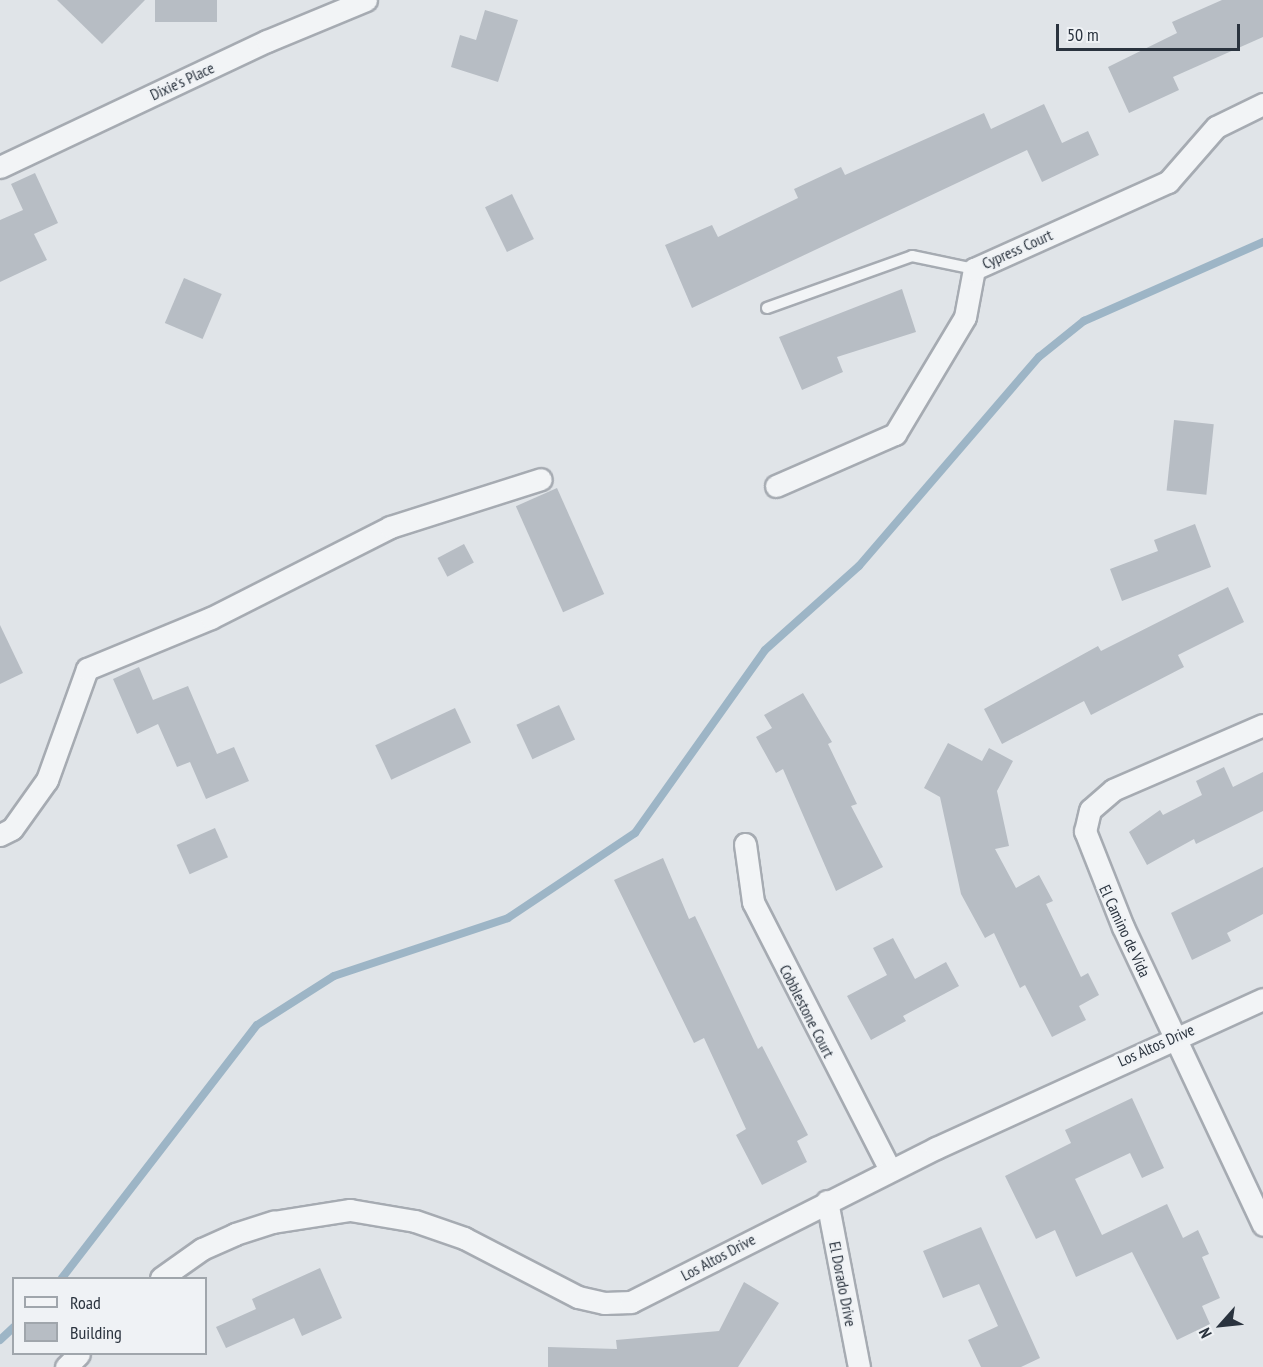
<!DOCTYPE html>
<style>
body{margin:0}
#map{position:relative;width:1263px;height:1367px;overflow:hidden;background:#e0e4e8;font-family:"PT Sans Narrow",sans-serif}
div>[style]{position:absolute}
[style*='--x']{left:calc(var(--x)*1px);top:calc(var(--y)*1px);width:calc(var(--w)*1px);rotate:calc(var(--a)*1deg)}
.stream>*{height:8px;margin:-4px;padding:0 4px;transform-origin:4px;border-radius:4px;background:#9db5c6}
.building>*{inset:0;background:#b7bdc4;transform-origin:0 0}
.roads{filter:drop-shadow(2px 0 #a6abb2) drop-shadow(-2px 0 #a6abb2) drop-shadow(0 2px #a6abb2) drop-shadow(0 -2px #a6abb2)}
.service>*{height:10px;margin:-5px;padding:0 5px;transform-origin:5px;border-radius:5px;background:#f2f4f6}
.minor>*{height:21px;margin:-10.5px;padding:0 10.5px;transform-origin:10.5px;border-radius:10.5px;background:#f2f4f6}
span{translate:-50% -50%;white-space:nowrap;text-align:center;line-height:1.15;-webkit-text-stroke:4.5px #eff2f5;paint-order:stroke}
.street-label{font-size:16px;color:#2a333e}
.legend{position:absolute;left:12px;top:1277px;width:195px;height:78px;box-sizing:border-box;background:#eff2f5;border:2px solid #a0a6ac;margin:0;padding:8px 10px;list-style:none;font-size:18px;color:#2a333e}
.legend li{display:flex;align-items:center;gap:12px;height:30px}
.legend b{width:30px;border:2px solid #a0a6ac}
.north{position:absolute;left:1191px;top:1295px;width:60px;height:60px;-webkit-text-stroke:4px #eff2f5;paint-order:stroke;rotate:243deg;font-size:16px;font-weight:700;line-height:24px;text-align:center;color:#2a333e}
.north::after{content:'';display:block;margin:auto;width:21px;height:27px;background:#2a333e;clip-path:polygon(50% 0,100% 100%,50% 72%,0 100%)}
.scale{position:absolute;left:1056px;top:24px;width:184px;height:27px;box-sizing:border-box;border:3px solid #2a333e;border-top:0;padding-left:8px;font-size:18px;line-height:21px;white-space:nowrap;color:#2a333e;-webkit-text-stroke:4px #eff2f5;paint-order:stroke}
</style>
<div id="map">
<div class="stream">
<i style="--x:62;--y:1278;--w:319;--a:-52.4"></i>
<i style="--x:257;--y:1025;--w:91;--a:-32.5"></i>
<i style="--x:334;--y:976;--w:183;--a:-18.4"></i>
<i style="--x:508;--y:918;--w:153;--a:-33.8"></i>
<i style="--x:635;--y:833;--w:224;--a:-54.6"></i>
<i style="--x:765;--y:650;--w:126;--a:-41.8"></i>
<i style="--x:859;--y:566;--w:276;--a:-49.3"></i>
<i style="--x:1039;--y:357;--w:58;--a:-38.7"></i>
<i style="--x:1084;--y:321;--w:196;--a:-23.8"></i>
<i style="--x:0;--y:1340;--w:19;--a:-43"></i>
</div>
<div class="building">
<i style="clip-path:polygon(57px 0,145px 0,102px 44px)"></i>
<i style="left:155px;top:0;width:62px;height:22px"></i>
<i style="clip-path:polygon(1222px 0,1263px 0,1263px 37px,1173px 77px,1179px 90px,1129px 113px,1108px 67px,1177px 33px,1172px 22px)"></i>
<i style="clip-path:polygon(485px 10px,518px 20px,498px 82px,451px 67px,460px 35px,476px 40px)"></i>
<i style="clip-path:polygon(1044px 104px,1062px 143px,1088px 131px,1099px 155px,1042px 182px,1027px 150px,692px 308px,665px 245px,712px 225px,718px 237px,798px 198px,794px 189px,841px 167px,845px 175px,984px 113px,991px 129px)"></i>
<i style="clip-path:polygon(35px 173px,58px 223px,34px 234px,47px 260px,0 282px,0 220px,23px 210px,11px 184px)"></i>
<i style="left:512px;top:194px;width:50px;height:30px;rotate:64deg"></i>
<i style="left:184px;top:278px;width:41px;height:49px;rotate:23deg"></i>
<i style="clip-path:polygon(902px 289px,916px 332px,837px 357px,843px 372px,802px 390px,779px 337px)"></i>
<i style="left:1174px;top:420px;width:40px;height:71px;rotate:6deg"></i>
<i style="left:557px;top:488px;width:116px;height:45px;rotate:66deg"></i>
<i style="clip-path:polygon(1195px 524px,1211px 567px,1122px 601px,1110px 569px,1158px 551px,1154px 540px)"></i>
<i style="left:464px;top:544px;width:21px;height:30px;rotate:62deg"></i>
<i style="clip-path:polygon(1228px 587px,1244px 622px,1178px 655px,1184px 667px,1091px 715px,1084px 701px,1002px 744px,984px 709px,1098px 646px,1101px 651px)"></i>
<i style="clip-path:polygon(0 625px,23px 673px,0 684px)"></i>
<i style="clip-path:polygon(139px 667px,153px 700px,188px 686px,217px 754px,234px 747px,249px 781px,206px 799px,190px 762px,177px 767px,158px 724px,137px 734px,113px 679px)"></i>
<i style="clip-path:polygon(803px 693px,832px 742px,828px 744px,857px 804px,851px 806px,883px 867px,836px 891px,783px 769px,776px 773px,756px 737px,772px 728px,764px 715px)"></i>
<i style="left:559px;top:705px;width:38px;height:47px;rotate:65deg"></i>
<i style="left:455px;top:708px;width:38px;height:88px;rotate:65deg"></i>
<i style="clip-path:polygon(948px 743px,982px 761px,989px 748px,1013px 761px,997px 791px,1009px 846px,995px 849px,1016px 888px,1039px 875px,1053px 901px,1046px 904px,1081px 977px,1088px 973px,1099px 995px,1079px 1006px,1086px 1020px,1052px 1037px,1025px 985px,1020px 988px,994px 933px,985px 938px,961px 894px,940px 797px,924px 788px)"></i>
<i style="clip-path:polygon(1224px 767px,1233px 787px,1263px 772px,1263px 811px,1196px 844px,1194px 839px,1147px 865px,1129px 832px,1160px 810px,1163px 815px,1202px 795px,1196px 781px)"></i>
<i style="left:215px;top:828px;width:32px;height:42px;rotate:66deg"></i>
<i style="clip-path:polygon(663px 858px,689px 919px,695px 916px,758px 1049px,762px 1046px,808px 1135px,797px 1141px,807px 1162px,762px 1185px,736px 1135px,746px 1129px,704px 1038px,694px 1043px,614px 880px)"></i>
<i style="clip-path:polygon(1263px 867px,1263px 914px,1227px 933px,1231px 941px,1192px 960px,1171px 913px)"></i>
<i style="clip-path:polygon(893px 938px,915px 979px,946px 962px,959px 986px,903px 1016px,906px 1021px,871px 1040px,847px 996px,887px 975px,873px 948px)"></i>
<i style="clip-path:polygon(1132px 1098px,1164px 1168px,1142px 1178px,1130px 1153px,1075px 1179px,1102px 1235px,1167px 1204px,1183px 1238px,1198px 1230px,1209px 1254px,1202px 1257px,1220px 1298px,1202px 1306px,1210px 1324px,1177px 1340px,1132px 1252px,1076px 1277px,1055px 1230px,1036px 1239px,1005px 1176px,1071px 1143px,1065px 1130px)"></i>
<i style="clip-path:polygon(981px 1227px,1040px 1358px,1021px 1367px,981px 1367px,968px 1340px,998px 1326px,979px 1284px,943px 1298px,923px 1251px)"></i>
<i style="clip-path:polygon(320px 1268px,342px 1318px,302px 1336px,294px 1318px,226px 1348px,216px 1327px,256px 1309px,252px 1299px)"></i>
<i style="clip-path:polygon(744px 1282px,779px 1303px,738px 1367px,548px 1367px,548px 1347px,617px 1349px,616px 1340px,719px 1331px)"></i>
</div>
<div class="roads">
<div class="service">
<i style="--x:767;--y:308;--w:154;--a:-19.7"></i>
<i style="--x:912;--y:256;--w:63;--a:11.8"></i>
</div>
<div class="minor">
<i style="--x:0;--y:167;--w:295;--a:-25.3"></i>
<i style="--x:267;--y:41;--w:107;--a:-22.5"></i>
<i style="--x:776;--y:486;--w:130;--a:-23.6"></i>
<i style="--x:895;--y:434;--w:136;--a:-59.1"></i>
<i style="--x:965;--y:317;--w:49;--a:-79.4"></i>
<i style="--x:974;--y:269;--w:213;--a:-24.2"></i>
<i style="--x:1168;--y:182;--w:73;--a:-48.9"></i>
<i style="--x:1216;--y:127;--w:52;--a:-26.1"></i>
<i style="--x:1263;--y:725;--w:163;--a:156.6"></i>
<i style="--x:1113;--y:790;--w:30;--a:139"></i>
<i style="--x:1090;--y:810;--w:22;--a:103"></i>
<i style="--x:1085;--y:831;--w:103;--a:68.4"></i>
<i style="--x:1123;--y:927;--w:329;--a:64.8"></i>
<i style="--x:0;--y:835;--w:13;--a:-27"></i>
<i style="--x:12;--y:829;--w:60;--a:-54.5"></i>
<i style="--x:47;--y:780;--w:118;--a:-70.2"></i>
<i style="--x:87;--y:669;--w:134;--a:-22.4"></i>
<i style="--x:211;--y:618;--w:201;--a:-26.9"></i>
<i style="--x:390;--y:527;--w:158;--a:-17.6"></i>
<i style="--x:745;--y:844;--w:59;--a:82.1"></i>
<i style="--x:753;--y:902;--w:301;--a:62.9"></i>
<i style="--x:827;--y:1201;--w:169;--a:79.1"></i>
<i style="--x:161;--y:1278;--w:50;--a:-35.3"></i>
<i style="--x:202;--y:1249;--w:36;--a:-24"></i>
<i style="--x:235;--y:1234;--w:40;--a:-18"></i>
<i style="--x:273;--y:1222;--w:78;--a:-8.9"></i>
<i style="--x:350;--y:1210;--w:66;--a:9.6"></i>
<i style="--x:415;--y:1221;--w:52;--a:19.1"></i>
<i style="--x:464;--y:1238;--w:128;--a:27.4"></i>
<i style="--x:578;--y:1297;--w:27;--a:13"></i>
<i style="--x:604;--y:1303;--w:27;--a:-2"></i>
<i style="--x:631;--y:1302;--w:342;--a:-26.8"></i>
<i style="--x:936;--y:1148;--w:359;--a:-24.5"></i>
<i style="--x:66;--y:1367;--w:18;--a:-45"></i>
</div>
</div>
<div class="street-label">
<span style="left:182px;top:81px;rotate:-25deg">Dixie's Place</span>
<span style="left:1017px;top:249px;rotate:-24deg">Cypress Court</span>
<span style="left:1125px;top:931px;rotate:65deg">El Camino de Vida</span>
<span style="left:807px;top:1011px;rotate:63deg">Cobblestone Court</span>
<span style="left:1156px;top:1045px;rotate:-24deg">Los Altos Drive</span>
<span style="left:718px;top:1257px;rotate:-28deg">Los Altos Drive</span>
<span style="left:843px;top:1284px;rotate:79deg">El Dorado Drive</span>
</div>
<ul class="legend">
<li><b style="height:8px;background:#f2f4f6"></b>Road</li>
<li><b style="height:16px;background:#b7bdc4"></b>Building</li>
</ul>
<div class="north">N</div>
<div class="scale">50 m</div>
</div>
